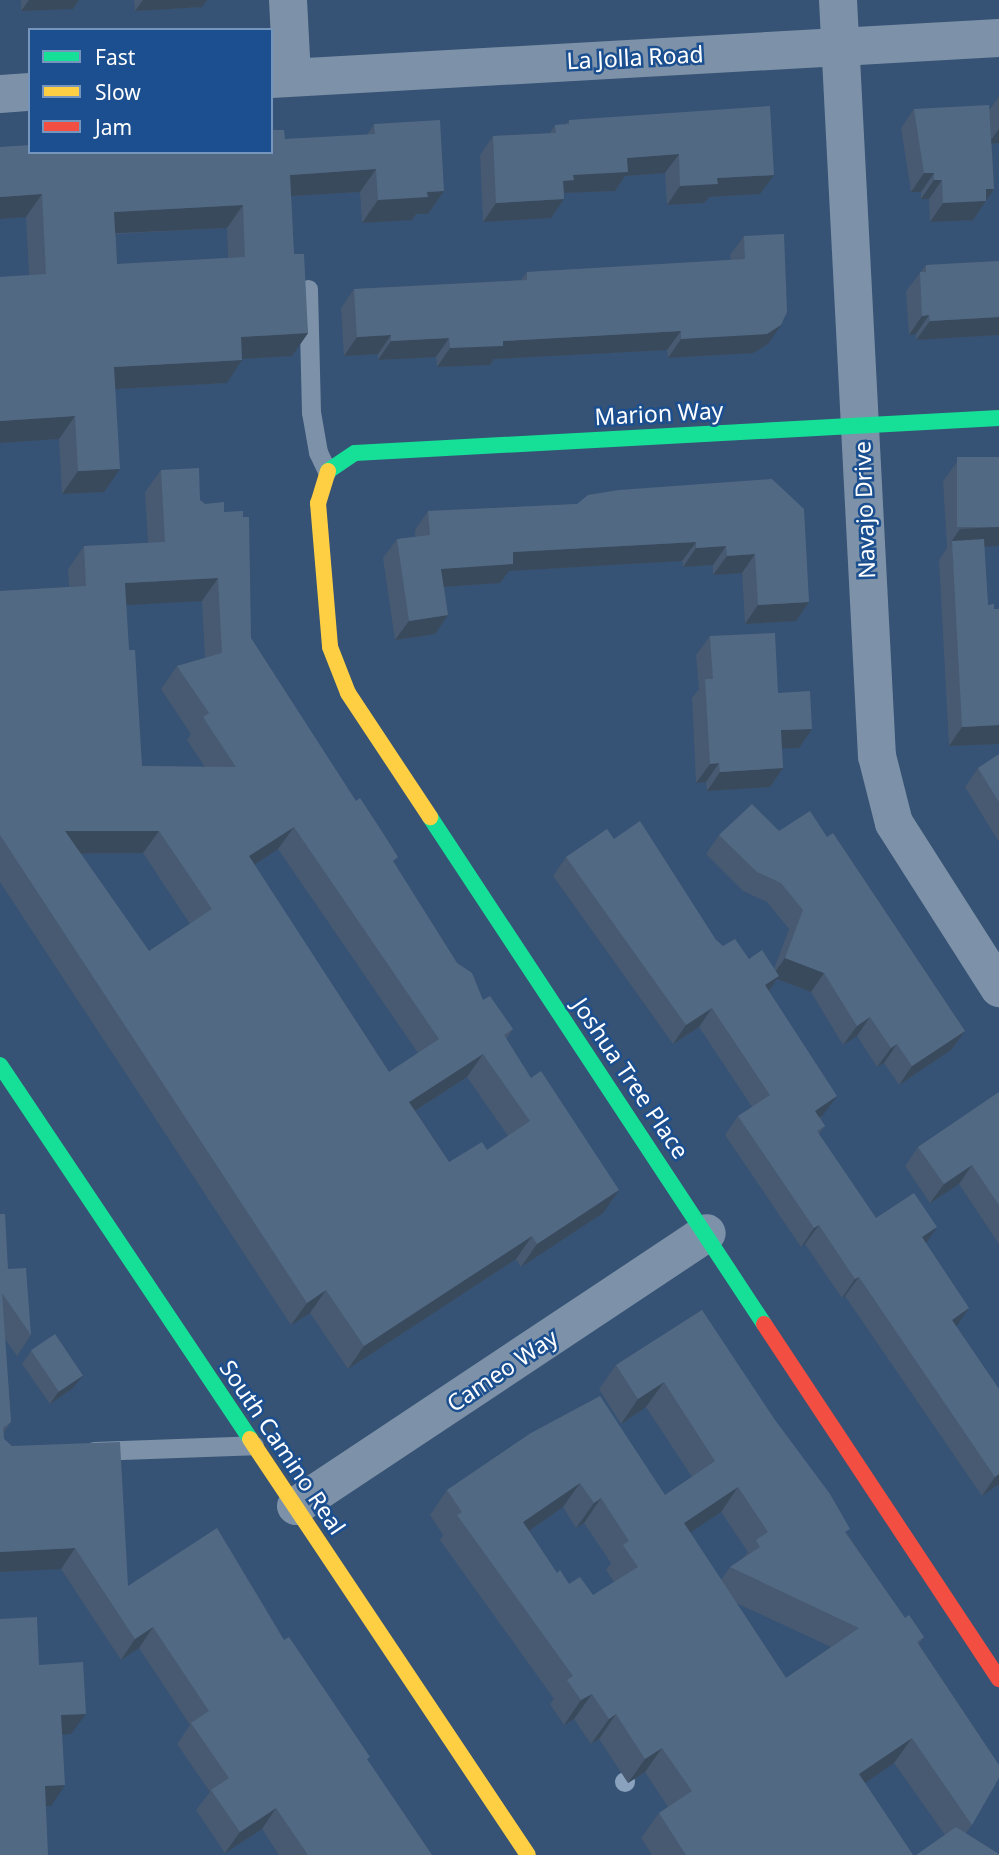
<!DOCTYPE html>
<style>
body{margin:0}
#map{position:relative;width:999px;height:1855px;overflow:hidden;background:#365274;font-family:"Noto Sans",sans-serif}
div>[style]{position:absolute}
[style*='--x']{left:calc(var(--x)*1px);top:calc(var(--y)*1px);width:calc(var(--w)*1px);rotate:calc(var(--a)*1deg)}
.lane>*{height:19px;margin:-9.5px;padding:0 9.5px;transform-origin:9.5px;border-radius:9.5px;background:#7d92a8}
.street>*{height:38px;margin:-19px;padding:0 19px;transform-origin:19px;border-radius:19px;background:#7d92a8}
.fast>*{height:16px;margin:-8px;padding:0 8px;transform-origin:8px;border-radius:8px;background:#16e098}
.slow>*{height:16px;margin:-8px;padding:0 8px;transform-origin:8px;border-radius:8px;background:#ffcf43}
.jam>*{height:16px;margin:-8px;padding:0 8px;transform-origin:8px;border-radius:8px;background:#f24e42}
.trees>*{width:20px;height:20px;margin:-10px;border-radius:50%;background:#8aa2be}
.wall>*{inset:0;background:#475a72}
.shaded-wall>*{inset:0;background:#394a5c}
.building>*{inset:0;background:#526984;transform-origin:0 0}
span{translate:-50% -50%;white-space:nowrap;text-align:center;line-height:1.15;-webkit-text-stroke:5px #1b4f8f;paint-order:stroke}
.street-label{font-size:23px;color:#fff}
.legend{position:absolute;left:28px;top:28px;width:245px;height:126px;box-sizing:border-box;background:#1b4f8f;border:2px solid #7695bc;margin:0;padding:9px 12px;list-style:none;font-size:21px;color:#fff}
.legend li{display:flex;align-items:center;gap:14px;height:35px}
.legend b{width:35px;border:2px solid #7695bc}
</style>
<div id="map">
<div class="lane">
<i style="--x:308;--y:289;--w:123;--a:88.6"></i>
<i style="--x:311;--y:412;--w:41;--a:80.1"></i>
<i style="--x:318;--y:452;--w:21;--a:65"></i>
<i style="--x:94;--y:1451;--w:160;--a:-2.1"></i>
</div>
<div class="street">
<i style="--x:288;--y:0;--w:77;--a:87"></i>
<i style="--x:838;--y:0;--w:757;--a:87.05"></i>
<i style="--x:877;--y:756;--w:69;--a:75.8"></i>
<i style="--x:894;--y:823;--w:196;--a:57.5"></i>
<i style="--x:271;--y:79;--w:729;--a:-3.22"></i>
<i style="--x:0;--y:94;--w:30;--a:-4"></i>
<i style="--x:296;--y:1506;--w:493;--a:-33.6"></i>
</div>
<div class="fast">
<i style="--x:328;--y:471;--w:32;--a:-34"></i>
<i style="--x:355;--y:453;--w:645;--a:-3.11"></i>
<i style="--x:430;--y:817;--w:607;--a:56.62"></i>
<i style="--x:0;--y:1065;--w:450;--a:56.2"></i>
</div>
<div class="slow">
<i style="--x:328;--y:471;--w:34;--a:107"></i>
<i style="--x:318;--y:503;--w:144;--a:85.2"></i>
<i style="--x:330;--y:647;--w:49;--a:68.6"></i>
<i style="--x:348;--y:693;--w:149;--a:56.5"></i>
<i style="--x:250;--y:1439;--w:500;--a:56.25"></i>
</div>
<div class="jam">
<i style="--x:764;--y:1324;--w:426;--a:56.5"></i>
</div>
<div class="trees">
<i style="left:625px;top:1782px"></i>
</div>
<div class="wall">
<i style="clip-path:polygon(21px 0,79px 0,73px 9px,21px 11px)"></i>
<i style="clip-path:polygon(134px 0,207px 0,202px 7px,135px 11px)"></i>
<i style="clip-path:polygon(999px 96px,999px 143px,992px 144px,994px 189px,973px 220px,930px 222px,929px 199px,921px 199px,921px 192px,911px 192px,901px 128px,914px 109px,990px 109px)"></i>
<i style="clip-path:polygon(569px 120px,774px 175px,760px 194px,709px 197px,704px 203px,667px 205px,665px 173px,625px 176px,615px 191px,564px 193px,564px 199px,551px 218px,483px 222px,480px 155px,493px 136px,550px 133px,555px 125px,566px 124px)"></i>
<i style="clip-path:polygon(evenodd,374px 124px,444px 191px,428px 214px,416px 214px,412px 220px,362px 223px,360px 192px,291px 196px,294px 254px,308px 333px,292px 356px,242px 359px,227px 383px,115px 389px,104px 492px,62px 494px,59px 439px,0 443px,0 277px,29px 275px,26px 217px,0 219px,0 147px,285px 139px,367px 135px,374px 124px,227px 228px,228px 258px,117px 264px,116px 234px,227px 228px)"></i>
<i style="clip-path:polygon(744px 236px,768px 344px,753px 353px,668px 358px,667px 350px,494px 359px,490px 365px,437px 367px,436px 357px,378px 360px,378px 354px,344px 356px,341px 308px,354px 289px,521px 280px,527px 272px,731px 260px,730px 255px)"></i>
<i style="clip-path:polygon(999px 261px,999px 335px,916px 340px,916px 334px,909px 335px,906px 291px,926px 265px)"></i>
<i style="clip-path:polygon(999px 457px,999px 546px,984px 546px,988px 605px,994px 609px,999px 609px,999px 744px,949px 746px,939px 560px,947px 548px,943px 481px,957px 462px)"></i>
<i style="clip-path:polygon(evenodd,161px 470px,205px 504px,224px 512px,251px 638px,394px 863px,457px 963px,483px 1000px,513px 1029px,506px 1039px,603px 1213px,521px 1267px,516px 1259px,348px 1369px,310px 1313px,291px 1325px,0 882px,0 584px,0 591px,69px 587px,68px 569px,84px 546px,148px 543px,145px 492px,161px 470px,202px 601px,205px 658px,177px 666px,161px 689px,191px 734px,187px 740px,205px 767px,142px 766px,129px 650px,126px 605px,202px 601px,161px 470px,278px 849px,418px 1053px,389px 1072px,254px 865px,278px 849px,161px 470px,143px 853px,190px 924px,149px 951px,81px 854px,143px 853px,161px 470px,467px 1077px,508px 1136px,487px 1150px,449px 1162px,415px 1111px,467px 1077px)"></i>
<i style="clip-path:polygon(772px 479px,809px 602px,796px 621px,745px 624px,742px 573px,713px 575px,713px 565px,683px 567px,682px 561px,509px 571px,500px 583px,444px 587px,448px 615px,435px 634px,395px 640px,383px 558px,397px 539px,415px 537px,415px 530px,428px 511px,577px 504px)"></i>
<i style="clip-path:polygon(710px 636px,778px 693px,812px 729px,799px 748px,782px 748px,783px 768px,770px 787px,707px 791px,706px 782px,696px 783px,692px 698px,699px 689px,696px 655px)"></i>
<i style="clip-path:polygon(999px 754px,999px 842px,965px 787px,978px 768px)"></i>
<i style="clip-path:polygon(779px 831px,827px 837px,965px 1031px,951px 1050px,899px 1085px,884px 1063px,877px 1067px,857px 1036px,843px 1045px,811px 992px,777px 979px,769px 991px,823px 1115px,820px 1117px,825px 1126px,819px 1134px,876px 1218px,926px 1243px,956px 1327px,999px 1389px,999px 1484px,982px 1496px,845px 1296px,842px 1298px,805px 1244px,801px 1247px,725px 1135px,738px 1116px,752px 1107px,699px 1027px,673px 1044px,553px 876px,566px 857px,614px 839px,716px 940px,723px 946px,749px 959px,774px 969px,789px 929px,767px 902px,743px 891px,706px 854px,719px 835px)"></i>
<i style="clip-path:polygon(999px 1092px,999px 1244px,959px 1184px,930px 1203px,905px 1166px,918px 1147px)"></i>
<i style="clip-path:polygon(0 1214px,8px 1269px,31px 1335px,17px 1356px,5px 1339px,11px 1422px,4px 1432px,4px 1439px,128px 1586px,284px 1640px,432px 1855px,279px 1855px,262px 1829px,225px 1853px,196px 1810px,210px 1792px,177px 1744px,190px 1725px,139px 1648px,121px 1660px,61px 1569px,0 1572px)"></i>
<i style="clip-path:polygon(evenodd,702px 1310px,847px 1534px,905px 1618px,924px 1637px,919px 1644px,972px 1825px,966px 1833px,945px 1835px,894px 1763px,865px 1783px,913px 1855px,652px 1855px,641px 1838px,659px 1813px,668px 1807px,645px 1772px,628px 1783px,599px 1739px,591px 1744px,574px 1719px,564px 1725px,550px 1704px,554px 1699px,440px 1540px,443px 1535px,430px 1515px,447px 1490px,531px 1433px,665px 1495px,692px 1477px,646px 1407px,621px 1424px,599px 1389px,616px 1365px,702px 1310px,563px 1507px,576px 1528px,584px 1523px,611px 1563px,606px 1570px,614px 1582px,593px 1595px,569px 1584px,557px 1573px,529px 1531px,563px 1507px,702px 1310px,721px 1512px,748px 1552px,743px 1558px,730px 1567px,721px 1580px,690px 1532px,721px 1512px,702px 1310px,736px 1603px,831px 1647px,786px 1678px,736px 1603px)"></i>
<i style="clip-path:polygon(31px 1351px,73px 1388px,50px 1404px,22px 1364px)"></i>
</div>
<div class="shaded-wall">
<i style="clip-path:polygon(29px 0,79px 0,73px 9px,21px 11px)"></i>
<i style="clip-path:polygon(143px 0,207px 0,202px 7px,135px 11px)"></i>
<i style="clip-path:polygon(999px 129px,999px 143px,988px 144px)"></i>
<i style="clip-path:polygon(679px 154px,665px 173px,625px 176px,615px 191px,564px 193px,563px 181px,573px 175px,627px 158px)"></i>
<i style="clip-path:polygon(376px 169px,360px 192px,274px 197px,290px 175px)"></i>
<i style="clip-path:polygon(924px 173px,934px 173px,921px 192px,911px 192px)"></i>
<i style="clip-path:polygon(774px 175px,760px 194px,709px 197px,704px 203px,667px 205px,680px 186px,717px 178px)"></i>
<i style="clip-path:polygon(934px 180px,942px 180px,929px 199px,921px 199px)"></i>
<i style="clip-path:polygon(986px 189px,994px 189px,973px 220px,930px 222px,943px 203px)"></i>
<i style="clip-path:polygon(444px 191px,428px 214px,416px 214px,412px 220px,362px 223px,378px 200px,427px 192px)"></i>
<i style="clip-path:polygon(42px 194px,26px 217px,0 219px,0 197px)"></i>
<i style="clip-path:polygon(564px 199px,551px 218px,483px 222px,496px 203px)"></i>
<i style="clip-path:polygon(243px 205px,227px 228px,98px 234px,114px 212px)"></i>
<i style="clip-path:polygon(929px 315px,916px 334px,909px 335px,922px 316px)"></i>
<i style="clip-path:polygon(999px 317px,999px 335px,916px 340px,930px 321px)"></i>
<i style="clip-path:polygon(781px 325px,768px 344px,753px 353px,668px 358px,681px 339px)"></i>
<i style="clip-path:polygon(681px 331px,667px 350px,494px 359px,490px 365px,437px 367px,450px 348px,503px 341px)"></i>
<i style="clip-path:polygon(308px 333px,292px 356px,225px 360px,241px 337px)"></i>
<i style="clip-path:polygon(391px 335px,378px 354px,344px 356px,357px 337px)"></i>
<i style="clip-path:polygon(449px 338px,436px 357px,378px 360px,391px 341px)"></i>
<i style="clip-path:polygon(242px 360px,227px 383px,98px 390px,114px 367px)"></i>
<i style="clip-path:polygon(75px 416px,59px 439px,0 443px,0 421px)"></i>
<i style="clip-path:polygon(120px 469px,104px 492px,62px 494px,78px 471px)"></i>
<i style="clip-path:polygon(999px 527px,999px 546px,953px 548px,952px 541px,947px 548px,960px 529px)"></i>
<i style="clip-path:polygon(696px 542px,682px 561px,509px 571px,500px 583px,428px 588px,441px 569px,513px 552px)"></i>
<i style="clip-path:polygon(726px 546px,713px 565px,683px 567px,696px 548px)"></i>
<i style="clip-path:polygon(755px 554px,742px 573px,713px 575px,727px 556px)"></i>
<i style="clip-path:polygon(218px 578px,202px 601px,109px 606px,125px 583px)"></i>
<i style="clip-path:polygon(809px 602px,796px 621px,745px 624px,758px 605px)"></i>
<i style="clip-path:polygon(448px 615px,435px 634px,395px 640px,409px 621px)"></i>
<i style="clip-path:polygon(999px 725px,999px 744px,949px 746px,962px 727px)"></i>
<i style="clip-path:polygon(812px 729px,799px 748px,768px 749px,781px 730px)"></i>
<i style="clip-path:polygon(719px 763px,706px 782px,696px 783px,710px 764px)"></i>
<i style="clip-path:polygon(783px 768px,770px 787px,707px 791px,720px 772px)"></i>
<i style="clip-path:polygon(294px 827px,278px 849px,233px 879px,249px 856px)"></i>
<i style="clip-path:polygon(65px 831px,159px 831px,143px 853px,49px 854px)"></i>
<i style="clip-path:polygon(785px 958px,824px 973px,811px 992px,777px 979px,766px 995px,752px 1004px)"></i>
<i style="clip-path:polygon(712px 1008px,699px 1027px,673px 1044px,686px 1025px)"></i>
<i style="clip-path:polygon(870px 1017px,857px 1036px,843px 1045px,857px 1026px)"></i>
<i style="clip-path:polygon(965px 1031px,951px 1050px,899px 1085px,912px 1066px)"></i>
<i style="clip-path:polygon(897px 1044px,884px 1063px,877px 1067px,891px 1048px)"></i>
<i style="clip-path:polygon(483px 1054px,467px 1077px,393px 1125px,409px 1102px)"></i>
<i style="clip-path:polygon(837px 1096px,823px 1115px,802px 1130px,815px 1111px)"></i>
<i style="clip-path:polygon(972px 1165px,959px 1184px,930px 1203px,944px 1184px)"></i>
<i style="clip-path:polygon(619px 1190px,603px 1213px,521px 1267px,537px 1244px)"></i>
<i style="clip-path:polygon(819px 1225px,805px 1244px,801px 1247px,814px 1228px)"></i>
<i style="clip-path:polygon(937px 1227px,924px 1246px,922px 1237px)"></i>
<i style="clip-path:polygon(532px 1236px,516px 1259px,348px 1369px,364px 1346px)"></i>
<i style="clip-path:polygon(859px 1277px,845px 1296px,842px 1298px,855px 1279px)"></i>
<i style="clip-path:polygon(326px 1290px,310px 1313px,291px 1325px,307px 1303px)"></i>
<i style="clip-path:polygon(969px 1308px,956px 1327px,952px 1320px)"></i>
<i style="clip-path:polygon(83px 1375px,73px 1388px,50px 1404px,59px 1391px)"></i>
<i style="clip-path:polygon(664px 1382px,646px 1407px,621px 1424px,638px 1399px)"></i>
<i style="clip-path:polygon(999px 1474px,999px 1484px,982px 1496px,995px 1477px)"></i>
<i style="clip-path:polygon(580px 1483px,563px 1507px,506px 1547px,523px 1522px)"></i>
<i style="clip-path:polygon(738px 1487px,721px 1512px,667px 1548px,684px 1523px)"></i>
<i style="clip-path:polygon(601px 1498px,584px 1523px,576px 1528px,594px 1503px)"></i>
<i style="clip-path:polygon(75px 1548px,61px 1569px,0 1572px,0 1552px)"></i>
<i style="clip-path:polygon(153px 1627px,139px 1648px,121px 1660px,135px 1639px)"></i>
<i style="clip-path:polygon(592px 1694px,574px 1719px,564px 1725px,581px 1700px)"></i>
<i style="clip-path:polygon(86px 1714px,71px 1734px,47px 1736px,61px 1715px)"></i>
<i style="clip-path:polygon(616px 1714px,599px 1739px,591px 1744px,609px 1719px)"></i>
<i style="clip-path:polygon(912px 1738px,894px 1763px,842px 1799px,859px 1774px)"></i>
<i style="clip-path:polygon(662px 1748px,645px 1772px,628px 1783px,645px 1759px)"></i>
<i style="clip-path:polygon(65px 1785px,51px 1806px,30px 1807px,45px 1786px)"></i>
<i style="clip-path:polygon(276px 1808px,262px 1829px,225px 1853px,240px 1832px)"></i>
</div>
<div class="building">
<i style="clip-path:polygon(989px 105px,994px 189px,986px 189px,986px 201px,943px 203px,942px 180px,934px 180px,934px 173px,924px 173px,914px 109px)"></i>
<i style="clip-path:polygon(770px 106px,774px 175px,717px 178px,718px 184px,680px 186px,679px 154px,627px 158px,628px 172px,573px 175px,574px 180px,563px 181px,564px 199px,496px 203px,493px 136px,556px 133px,555px 125px,569px 124px,569px 120px)"></i>
<i style="clip-path:polygon(evenodd,440px 120px,444px 191px,427px 192px,428px 197px,378px 200px,376px 169px,290px 175px,294px 254px,304px 254px,308px 333px,241px 337px,242px 360px,114px 367px,120px 469px,78px 471px,75px 416px,0 421px,0 277px,46px 274px,42px 194px,0 197px,0 147px,30px 145px,30px 152px,271px 152px,271px 130px,284px 130px,285px 139px,375px 134px,374px 124px,440px 120px,243px 205px,245px 257px,117px 264px,114px 212px,243px 205px)"></i>
<i style="clip-path:polygon(784px 234px,787px 312px,781px 325px,767px 334px,681px 339px,681px 331px,503px 341px,503px 346px,450px 348px,449px 338px,391px 341px,391px 335px,357px 337px,354px 289px,527px 280px,527px 272px,745px 259px,744px 236px)"></i>
<i style="clip-path:polygon(999px 261px,999px 317px,930px 321px,929px 315px,922px 316px,920px 272px,926px 272px,926px 265px)"></i>
<i style="left:999px;top:457px;width:70px;height:42px;rotate:90deg"></i>
<i style="clip-path:polygon(evenodd,199px 468px,200px 500px,205px 504px,224px 502px,224px 512px,243px 511px,243px 517px,249px 517px,251px 638px,356px 801px,360px 798px,381px 830px,398px 857px,393px 861px,457px 963px,472px 973px,483px 1000px,490px 996px,513px 1029px,504px 1035px,531px 1078px,541px 1071px,619px 1190px,537px 1244px,532px 1236px,364px 1346px,326px 1290px,307px 1303px,0 835px,0 584px,0 591px,86px 586px,84px 546px,165px 542px,161px 470px,199px 468px,218px 578px,222px 653px,177px 666px,209px 713px,203px 717px,236px 767px,142px 766px,135px 650px,129px 650px,125px 583px,218px 578px,199px 468px,294px 827px,439px 1039px,389px 1072px,249px 856px,294px 827px,199px 468px,65px 831px,159px 831px,212px 909px,149px 951px,65px 831px,199px 468px,483px 1054px,530px 1121px,487px 1150px,482px 1142px,449px 1162px,409px 1102px,483px 1054px)"></i>
<i style="clip-path:polygon(772px 479px,804px 509px,809px 602px,758px 605px,755px 554px,727px 556px,726px 546px,696px 548px,696px 542px,513px 552px,513px 564px,441px 569px,448px 615px,409px 621px,397px 539px,430px 535px,428px 511px,577px 504px,588px 495px,619px 490px)"></i>
<i style="clip-path:polygon(984px 539px,988px 605px,994px 604px,994px 609px,999px 609px,999px 725px,962px 727px,952px 541px)"></i>
<i style="clip-path:polygon(775px 633px,778px 693px,810px 691px,812px 729px,781px 730px,783px 768px,720px 772px,719px 763px,710px 764px,705px 679px,713px 679px,710px 636px)"></i>
<i style="clip-path:polygon(999px 754px,999px 802px,978px 768px)"></i>
<i style="clip-path:polygon(752px 804px,779px 831px,810px 811px,827px 837px,833px 833px,965px 1031px,912px 1066px,897px 1044px,891px 1048px,870px 1017px,857px 1026px,824px 973px,785px 958px,803px 910px,781px 883px,757px 872px,719px 835px)"></i>
<i style="clip-path:polygon(640px 821px,716px 940px,723px 946px,735px 939px,749px 959px,762px 950px,779px 976px,765px 985px,837px 1096px,815px 1111px,825px 1126px,817px 1131px,876px 1218px,914px 1193px,937px 1227px,922px 1237px,969px 1308px,952px 1320px,999px 1389px,999px 1474px,995px 1477px,859px 1277px,855px 1279px,819px 1225px,814px 1228px,738px 1116px,770px 1095px,712px 1008px,686px 1025px,566px 857px,607px 829px,614px 839px)"></i>
<i style="clip-path:polygon(999px 1092px,999px 1205px,972px 1165px,944px 1184px,918px 1147px)"></i>
<i style="clip-path:polygon(0 1214px,5px 1214px,8px 1269px,26px 1268px,31px 1335px,2px 1293px,11px 1422px,3px 1428px,4px 1439px,12px 1446px,120px 1442px,128px 1586px,217px 1528px,284px 1640px,289px 1637px,370px 1757px,367px 1759px,432px 1855px,308px 1855px,276px 1808px,240px 1832px,211px 1790px,229px 1778px,191px 1723px,209px 1711px,153px 1627px,135px 1639px,75px 1548px,0 1552px)"></i>
<i style="clip-path:polygon(evenodd,702px 1310px,775px 1420px,830px 1494px,850px 1529px,845px 1532px,905px 1618px,909px 1615px,924px 1637px,917px 1642px,999px 1765px,999px 1778px,972px 1825px,912px 1738px,859px 1774px,913px 1855px,686px 1855px,659px 1813px,692px 1791px,662px 1748px,645px 1759px,616px 1714px,609px 1719px,592px 1694px,581px 1700px,567px 1680px,573px 1676px,457px 1515px,462px 1512px,447px 1490px,531px 1433px,600px 1396px,665px 1495px,715px 1461px,664px 1382px,638px 1399px,616px 1365px,702px 1310px,580px 1483px,594px 1503px,601px 1498px,629px 1541px,623px 1545px,638px 1567px,593px 1595px,580px 1577px,569px 1584px,560px 1570px,557px 1573px,523px 1522px,580px 1483px,702px 1310px,738px 1487px,768px 1532px,756px 1540px,760px 1547px,730px 1567px,859px 1628px,786px 1678px,684px 1523px,738px 1487px)"></i>
<i style="left:55px;top:1334px;width:50px;height:29px;rotate:56deg"></i>
<i style="clip-path:polygon(37px 1617px,39px 1665px,83px 1662px,86px 1714px,61px 1715px,65px 1785px,45px 1786px,48px 1855px,0 1855px,0 1619px)"></i>
<i style="clip-path:polygon(956px 1827px,999px 1854px,999px 1855px,916px 1855px)"></i>
</div>
<div class="street-label">
<span style="left:635px;top:57px;rotate:-3deg">La Jolla Road</span>
<span style="left:659px;top:413px;rotate:-3deg">Marion Way</span>
<span style="left:864px;top:510px;rotate:-92deg">Navajo Drive</span>
<span style="left:631px;top:1078px;rotate:56deg">Joshua Tree Place</span>
<span style="left:502px;top:1370px;rotate:-34deg">Cameo Way</span>
<span style="left:283px;top:1447px;rotate:56deg">South Camino Real</span>
</div>
<ul class="legend">
<li><b style="height:9px;background:#16e098"></b>Fast</li>
<li><b style="height:9px;background:#ffcf43"></b>Slow</li>
<li><b style="height:9px;background:#f24e42"></b>Jam</li>
</ul>
</div>
